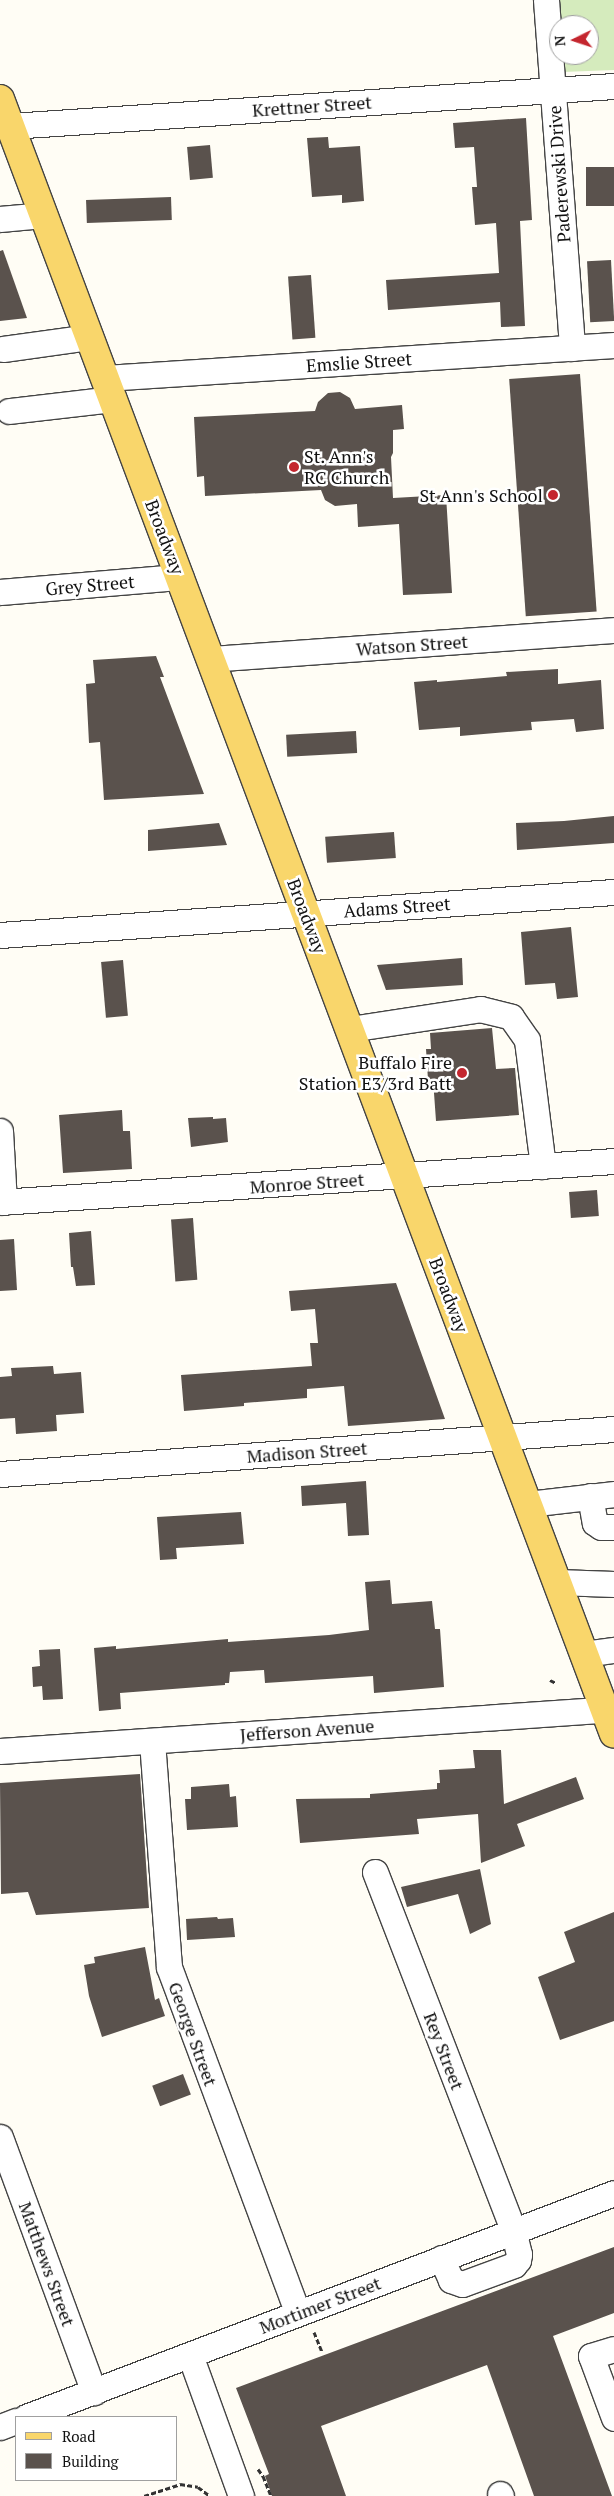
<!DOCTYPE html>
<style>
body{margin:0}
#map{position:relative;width:614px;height:2496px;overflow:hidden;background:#fffdf5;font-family:"PT Serif",serif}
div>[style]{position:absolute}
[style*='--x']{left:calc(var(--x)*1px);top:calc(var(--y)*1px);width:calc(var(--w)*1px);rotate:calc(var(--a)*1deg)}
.green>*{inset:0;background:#d5ebbd}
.building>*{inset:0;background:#5a524d;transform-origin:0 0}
.path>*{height:3px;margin-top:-1.5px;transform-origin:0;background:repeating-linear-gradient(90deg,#333 0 5px,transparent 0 7.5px)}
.roads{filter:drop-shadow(1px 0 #444) drop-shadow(-1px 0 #444) drop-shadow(0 1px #444) drop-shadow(0 -1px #444)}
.minor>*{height:25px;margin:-12.5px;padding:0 12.5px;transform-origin:12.5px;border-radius:12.5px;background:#fff}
.major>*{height:28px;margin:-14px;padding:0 14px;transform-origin:14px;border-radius:14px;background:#f9d66b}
.dots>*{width:14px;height:14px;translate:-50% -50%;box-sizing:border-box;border:2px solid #fff;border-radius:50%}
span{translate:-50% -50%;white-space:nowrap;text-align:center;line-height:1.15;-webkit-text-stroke:5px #fff;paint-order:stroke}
.street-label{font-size:18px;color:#111}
.poi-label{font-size:18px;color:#111}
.left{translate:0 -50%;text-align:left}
.right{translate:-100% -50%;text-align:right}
.legend{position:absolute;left:15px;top:2416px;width:162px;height:65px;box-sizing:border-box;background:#fff;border:1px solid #a0a0a0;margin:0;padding:6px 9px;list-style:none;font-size:15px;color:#111}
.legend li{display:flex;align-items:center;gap:10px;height:25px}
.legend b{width:25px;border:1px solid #a0a0a0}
.north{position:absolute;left:549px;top:15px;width:50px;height:50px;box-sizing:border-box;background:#fff;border:1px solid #a0a0a0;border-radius:50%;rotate:266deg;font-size:14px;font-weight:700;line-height:20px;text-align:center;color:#111}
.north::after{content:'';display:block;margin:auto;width:18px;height:22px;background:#c4262e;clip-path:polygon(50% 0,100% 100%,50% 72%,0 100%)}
</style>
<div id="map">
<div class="green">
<i style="clip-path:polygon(558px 0,614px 0,614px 70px,563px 72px,562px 55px,589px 55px,589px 25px,560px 25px)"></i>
</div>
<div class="building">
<i style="clip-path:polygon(526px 118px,532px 220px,520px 221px,525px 326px,501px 327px,500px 302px,388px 310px,386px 280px,499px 273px,496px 223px,475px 225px,472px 187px,477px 187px,474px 147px,455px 148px,453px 123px)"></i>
<i style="clip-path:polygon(328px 137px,329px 148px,360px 146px,364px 201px,342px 203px,342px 195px,312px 197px,307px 138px)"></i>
<i style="left:210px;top:145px;width:33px;height:23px;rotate:85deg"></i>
<i style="left:614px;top:167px;width:39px;height:28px;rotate:90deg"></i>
<i style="left:171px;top:197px;width:23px;height:85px;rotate:88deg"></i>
<i style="clip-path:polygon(3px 250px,27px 318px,0 321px,0 251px)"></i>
<i style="left:611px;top:260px;width:61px;height:24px;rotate:87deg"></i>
<i style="left:311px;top:275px;width:63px;height:23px;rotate:86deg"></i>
<i style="left:580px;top:374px;width:238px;height:71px;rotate:86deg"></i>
<i style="clip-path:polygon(340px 392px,350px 398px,355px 409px,402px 405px,404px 429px,393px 430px,393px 453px,391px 457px,393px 498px,446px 495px,452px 593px,403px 595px,399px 524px,358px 527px,357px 504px,335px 506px,325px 500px,321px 490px,205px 496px,204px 476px,197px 477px,194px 417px,315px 411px,318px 402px,328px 393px)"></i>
<i style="clip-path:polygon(156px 656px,164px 677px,160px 677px,204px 794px,104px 800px,100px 742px,89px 743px,86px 684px,95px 683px,93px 660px)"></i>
<i style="clip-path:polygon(558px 669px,558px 684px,601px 680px,604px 729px,576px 732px,574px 719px,531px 722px,532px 730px,460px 736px,460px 727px,419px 730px,414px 682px,437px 680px,437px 682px,507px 676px,506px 672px)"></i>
<i style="left:356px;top:731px;width:22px;height:70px;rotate:87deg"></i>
<i style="clip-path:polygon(614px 816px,614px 843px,517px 850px,516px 823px,564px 821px)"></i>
<i style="clip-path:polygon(219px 823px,227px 845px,148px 851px,148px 830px)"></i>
<i style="left:394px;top:832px;width:26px;height:69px;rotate:86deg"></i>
<i style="clip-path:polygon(571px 927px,578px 997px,557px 999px,555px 983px,525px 985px,521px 932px)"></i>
<i style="clip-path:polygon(462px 958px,463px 985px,386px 990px,377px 965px)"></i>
<i style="left:123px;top:960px;width:56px;height:22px;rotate:85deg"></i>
<i style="clip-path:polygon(492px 1028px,496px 1069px,515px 1068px,519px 1115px,436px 1121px,433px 1079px,428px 1080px,426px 1049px,431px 1049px,430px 1033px)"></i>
<i style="clip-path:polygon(122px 1110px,123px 1131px,130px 1131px,132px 1169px,63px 1173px,59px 1115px)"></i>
<i style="clip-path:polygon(213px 1117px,213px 1119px,226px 1118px,228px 1142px,191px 1147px,188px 1118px)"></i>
<i style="left:597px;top:1190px;width:26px;height:28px;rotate:86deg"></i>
<i style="left:193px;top:1218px;width:62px;height:22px;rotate:86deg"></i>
<i style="clip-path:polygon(91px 1231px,95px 1285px,76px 1286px,73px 1267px,71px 1267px,69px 1233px)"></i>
<i style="clip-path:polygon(14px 1239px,17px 1290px,0 1291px,0 1240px)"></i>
<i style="clip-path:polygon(396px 1283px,445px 1419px,348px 1426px,344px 1386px,307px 1389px,307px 1398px,244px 1403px,244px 1406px,184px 1411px,181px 1375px,312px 1366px,310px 1343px,318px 1343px,315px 1309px,291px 1311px,289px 1291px)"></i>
<i style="clip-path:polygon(53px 1366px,54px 1374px,81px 1372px,84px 1413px,56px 1415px,57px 1431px,16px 1434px,15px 1418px,0 1419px,0 1377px,12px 1376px,11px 1368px)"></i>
<i style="clip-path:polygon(366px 1481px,369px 1535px,348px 1536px,346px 1503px,302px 1506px,301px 1486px)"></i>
<i style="clip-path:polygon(241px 1512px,244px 1544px,176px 1548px,177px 1559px,160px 1560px,157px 1517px)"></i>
<i style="clip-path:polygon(390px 1580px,392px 1604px,432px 1601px,435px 1629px,440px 1629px,444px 1687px,374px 1693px,373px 1676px,265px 1683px,264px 1670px,230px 1672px,229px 1683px,225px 1683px,225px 1685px,120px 1693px,121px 1709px,99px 1711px,94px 1648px,116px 1646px,116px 1649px,228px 1639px,228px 1642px,329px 1635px,369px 1630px,365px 1582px)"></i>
<i style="clip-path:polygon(60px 1649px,63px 1699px,43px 1700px,42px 1686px,33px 1687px,32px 1667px,40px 1666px,39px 1650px)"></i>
<i style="clip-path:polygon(473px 1750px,501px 1750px,504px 1804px,576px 1777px,584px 1799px,517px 1824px,525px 1846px,481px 1863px,478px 1814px,417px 1819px,419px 1834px,300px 1843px,296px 1799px,370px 1798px,370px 1794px,437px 1789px,437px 1783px,440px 1783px,439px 1770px,475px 1768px)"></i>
<i style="clip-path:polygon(140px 1774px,149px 1908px,36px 1915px,28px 1892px,1px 1894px,0 1783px)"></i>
<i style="clip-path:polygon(229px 1784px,230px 1797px,236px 1796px,238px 1827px,187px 1830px,185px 1799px,191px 1799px,191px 1787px)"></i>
<i style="clip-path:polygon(480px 1869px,491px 1924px,470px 1934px,458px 1894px,407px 1907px,401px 1887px)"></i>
<i style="clip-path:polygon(614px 1912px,614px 2021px,560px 2040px,538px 1977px,575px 1962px,564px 1932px)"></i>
<i style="clip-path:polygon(217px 1917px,218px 1919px,233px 1918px,235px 1937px,187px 1940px,186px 1919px)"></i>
<i style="clip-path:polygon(145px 1947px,155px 2000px,159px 1998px,165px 2016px,102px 2037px,89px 1996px,84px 1965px,95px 1963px,94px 1957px)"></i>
<i style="left:183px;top:2074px;width:22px;height:33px;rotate:69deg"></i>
<i style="clip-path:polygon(614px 2247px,614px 2313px,553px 2336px,612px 2496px,534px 2496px,487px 2365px,321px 2426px,346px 2496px,272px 2496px,265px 2476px,269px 2474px,236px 2388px)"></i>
</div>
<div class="path">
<i style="--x:550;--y:1680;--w:7;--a:27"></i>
<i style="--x:314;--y:2332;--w:22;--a:68"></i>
<i style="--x:258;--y:2469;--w:9;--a:54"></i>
<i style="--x:263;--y:2476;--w:22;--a:68"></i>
<i style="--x:144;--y:2496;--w:38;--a:-18"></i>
<i style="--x:180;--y:2484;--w:18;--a:9"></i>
<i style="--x:198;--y:2487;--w:15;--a:37"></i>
</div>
<div class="roads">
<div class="minor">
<i style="--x:546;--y:0;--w:349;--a:85.7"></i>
<i style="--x:10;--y:126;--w:605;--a:-3.79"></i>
<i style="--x:0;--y:219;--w:44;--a:-5.2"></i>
<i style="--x:3;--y:349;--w:88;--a:-7.9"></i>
<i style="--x:105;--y:378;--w:510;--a:-3.71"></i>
<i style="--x:9;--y:411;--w:105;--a:-6.6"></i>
<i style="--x:0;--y:592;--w:181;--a:-4.8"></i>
<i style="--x:210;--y:659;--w:405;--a:-4.1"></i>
<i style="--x:0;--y:935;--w:616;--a:-4.01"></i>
<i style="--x:350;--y:1029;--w:132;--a:-8.7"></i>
<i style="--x:480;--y:1009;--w:32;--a:14"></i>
<i style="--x:511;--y:1017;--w:28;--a:55"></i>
<i style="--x:527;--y:1040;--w:127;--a:82.8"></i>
<i style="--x:0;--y:1131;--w:71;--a:86.8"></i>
<i style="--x:0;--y:1202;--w:615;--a:-3.82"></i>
<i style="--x:0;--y:1474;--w:616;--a:-4.19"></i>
<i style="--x:590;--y:1496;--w:27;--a:80"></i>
<i style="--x:595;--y:1523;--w:7;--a:34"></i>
<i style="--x:601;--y:1527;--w:13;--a:0"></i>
<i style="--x:528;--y:1504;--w:87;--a:-6.6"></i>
<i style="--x:557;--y:1582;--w:57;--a:2"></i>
<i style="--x:584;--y:1654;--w:30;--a:-8"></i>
<i style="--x:152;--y:1741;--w:227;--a:85.7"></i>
<i style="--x:169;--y:1967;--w:369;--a:69.6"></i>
<i style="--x:0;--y:1751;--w:615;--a:-3.91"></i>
<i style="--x:375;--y:1872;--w:384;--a:68.9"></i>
<i style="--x:513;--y:2230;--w:25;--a:76"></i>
<i style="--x:519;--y:2254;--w:6;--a:99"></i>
<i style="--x:518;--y:2260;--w:6;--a:129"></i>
<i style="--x:514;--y:2265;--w:55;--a:159.9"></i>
<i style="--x:462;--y:2284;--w:12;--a:-160"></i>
<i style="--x:451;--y:2280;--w:24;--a:-114"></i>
<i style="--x:0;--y:2137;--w:272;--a:69.8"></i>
<i style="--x:614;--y:2349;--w:24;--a:163"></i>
<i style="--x:591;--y:2356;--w:66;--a:69.6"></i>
<i style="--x:190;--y:2355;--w:150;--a:70.1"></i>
<i style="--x:26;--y:2417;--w:629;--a:-20.85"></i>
<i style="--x:0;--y:2427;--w:17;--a:-21"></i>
<i style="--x:500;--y:2494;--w:2;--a:63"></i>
</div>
<div class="major">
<i style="--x:0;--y:99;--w:1746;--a:69.42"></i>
</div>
</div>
<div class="dots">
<i style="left:294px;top:467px;background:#c4262e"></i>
<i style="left:553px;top:495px;background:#c4262e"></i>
<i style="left:462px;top:1073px;background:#c4262e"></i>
</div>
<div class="street-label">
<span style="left:312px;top:106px;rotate:-4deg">Krettner Street</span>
<span style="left:559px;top:174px;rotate:-94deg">Paderewski Drive</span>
<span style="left:359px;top:362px;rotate:-4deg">Emslie Street</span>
<span style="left:165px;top:537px;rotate:69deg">Broadway</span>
<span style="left:90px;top:585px;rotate:-5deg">Grey Street</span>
<span style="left:412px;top:645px;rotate:-4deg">Watson Street</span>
<span style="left:397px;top:907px;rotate:-4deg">Adams Street</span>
<span style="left:307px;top:916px;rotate:69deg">Broadway</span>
<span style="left:307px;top:1183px;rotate:-4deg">Monroe Street</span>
<span style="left:449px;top:1295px;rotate:69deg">Broadway</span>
<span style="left:307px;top:1452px;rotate:-4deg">Madison Street</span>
<span style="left:307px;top:1730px;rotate:-4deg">Jefferson Avenue</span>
<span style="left:193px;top:2034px;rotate:70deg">George Street</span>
<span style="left:444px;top:2051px;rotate:69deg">Rey Street</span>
<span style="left:47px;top:2264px;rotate:70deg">Matthews Street</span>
<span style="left:320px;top:2305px;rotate:-21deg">Mortimer Street</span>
</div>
<div class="poi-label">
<span class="left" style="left:304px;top:467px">St. Ann's<br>RC Church</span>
<span class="right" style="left:543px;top:495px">St Ann's School</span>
<span class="right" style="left:452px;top:1073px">Buffalo Fire<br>Station E3/3rd Batt</span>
</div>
<ul class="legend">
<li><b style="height:6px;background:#f9d66b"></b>Road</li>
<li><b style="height:14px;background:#5a524d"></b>Building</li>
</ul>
<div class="north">N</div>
</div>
